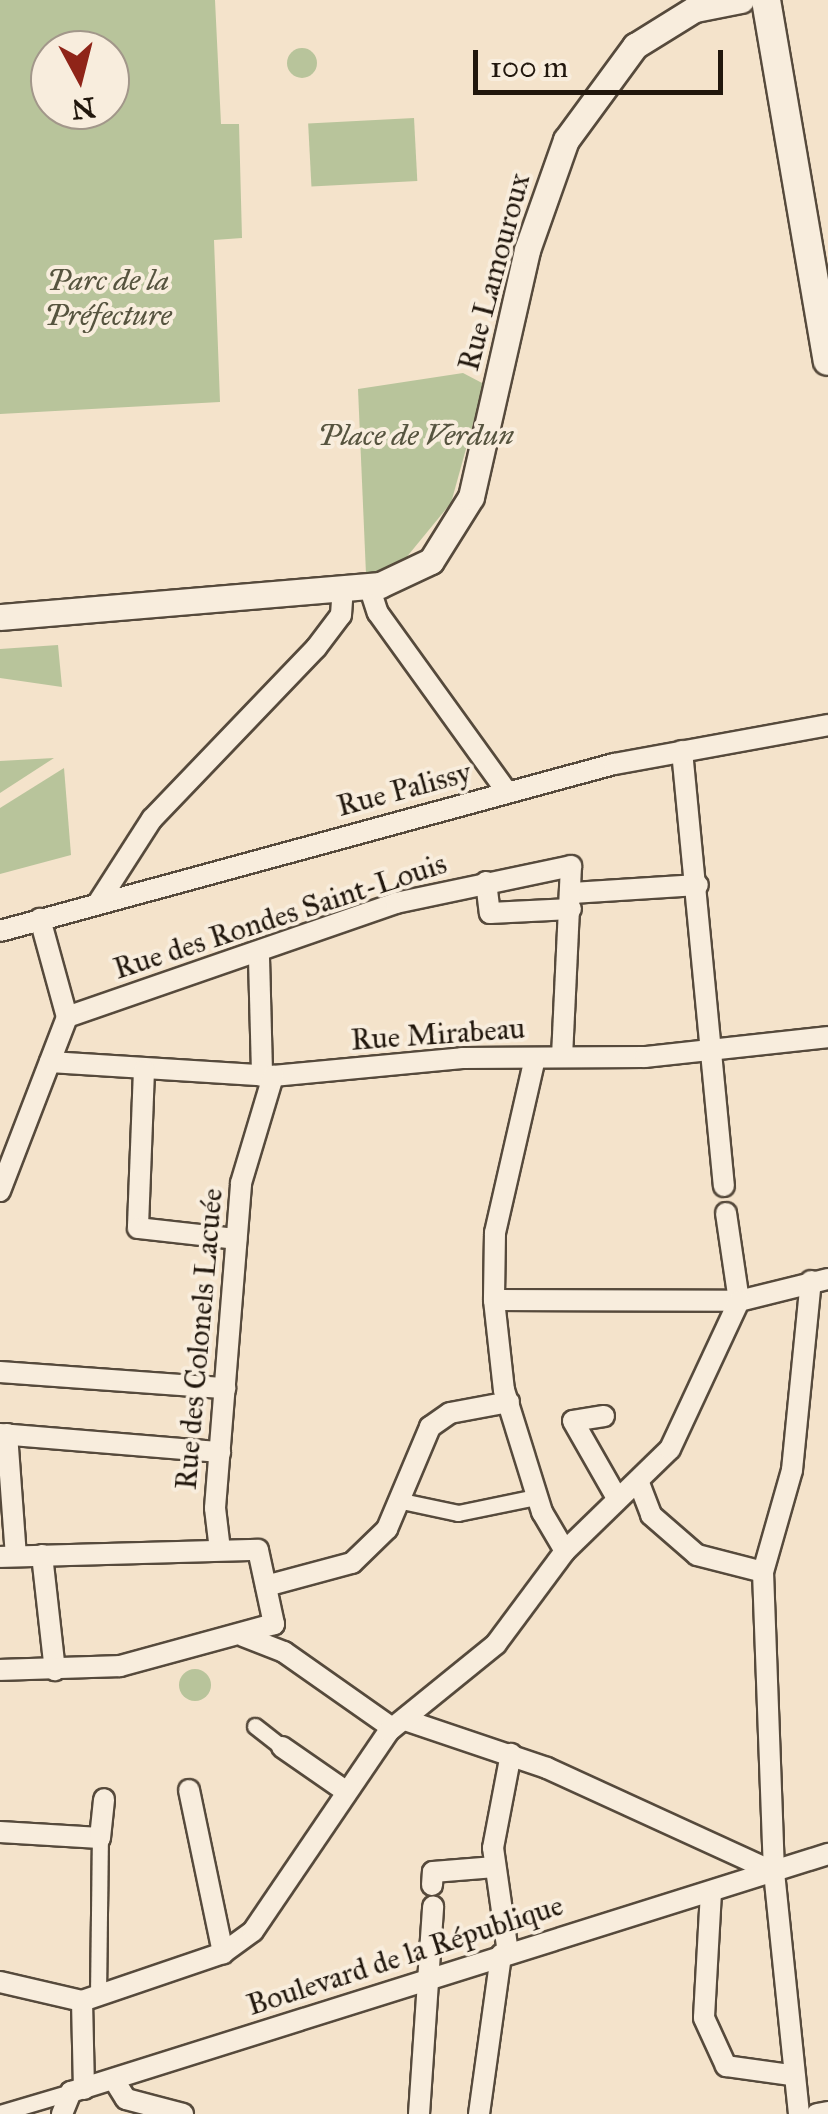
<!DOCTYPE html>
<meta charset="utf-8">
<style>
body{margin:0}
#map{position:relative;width:828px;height:2114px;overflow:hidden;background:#f4e3cb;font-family:"IM FELL Great Primer",serif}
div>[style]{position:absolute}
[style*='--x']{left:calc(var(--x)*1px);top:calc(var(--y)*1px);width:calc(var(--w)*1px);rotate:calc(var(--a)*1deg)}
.green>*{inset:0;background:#b8c49b;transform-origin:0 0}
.round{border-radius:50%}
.roads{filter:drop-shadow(2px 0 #564a3c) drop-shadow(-2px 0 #564a3c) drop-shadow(0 2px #564a3c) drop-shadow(0 -2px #564a3c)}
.pedestrian>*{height:15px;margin:-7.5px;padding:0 7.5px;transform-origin:7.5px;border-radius:7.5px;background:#f8eddd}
.minor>*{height:20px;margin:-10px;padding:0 10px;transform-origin:10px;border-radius:10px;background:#f8eddd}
.tertiary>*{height:25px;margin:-12.5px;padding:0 12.5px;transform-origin:12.5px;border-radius:12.5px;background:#f8eddd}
.secondary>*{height:28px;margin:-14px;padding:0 14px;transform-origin:14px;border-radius:14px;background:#f8eddd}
span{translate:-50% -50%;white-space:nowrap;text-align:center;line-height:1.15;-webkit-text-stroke:8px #f8eddd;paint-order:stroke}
.street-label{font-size:30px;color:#21170d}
.park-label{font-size:30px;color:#56543f;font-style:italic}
.north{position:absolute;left:30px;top:30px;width:100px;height:100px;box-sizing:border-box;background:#f8eddd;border:2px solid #a2978a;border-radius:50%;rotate:173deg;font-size:28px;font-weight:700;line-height:40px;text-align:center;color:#21170d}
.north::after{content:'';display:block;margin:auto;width:35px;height:45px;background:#8f2418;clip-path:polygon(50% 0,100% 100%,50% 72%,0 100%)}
.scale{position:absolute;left:473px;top:50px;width:250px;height:45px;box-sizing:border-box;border:5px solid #21170d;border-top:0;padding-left:12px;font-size:30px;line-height:35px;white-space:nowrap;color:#21170d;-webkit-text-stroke:8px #f8eddd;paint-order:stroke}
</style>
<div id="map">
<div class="green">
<i style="clip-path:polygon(evenodd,0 0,215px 0,221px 124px,239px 124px,242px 238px,214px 240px,220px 402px,0 414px,0 0,50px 50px,110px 50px,110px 110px,50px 110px,50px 50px)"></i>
<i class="round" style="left:287px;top:48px;width:30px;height:30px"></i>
<i style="left:414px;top:118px;width:63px;height:106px;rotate:87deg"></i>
<i style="clip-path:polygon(463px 373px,484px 384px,451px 503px,396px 570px,366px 574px,358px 389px)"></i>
<i style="clip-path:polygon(58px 645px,62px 687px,0 678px,0 649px)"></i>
<i style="clip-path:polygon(54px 758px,0 793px,0 761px)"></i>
<i style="clip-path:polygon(64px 768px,71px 855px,0 874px,0 808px)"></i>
<i class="round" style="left:179px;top:1669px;width:32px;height:32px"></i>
</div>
<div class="roads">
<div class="pedestrian">
<i style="--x:397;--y:1500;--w:62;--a:12"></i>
<i style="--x:458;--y:1513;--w:80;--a:-11.6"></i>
<i style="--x:255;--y:1726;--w:34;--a:38"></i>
<i style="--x:98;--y:1996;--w:158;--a:-89.3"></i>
<i style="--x:0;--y:2113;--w:74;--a:-16.5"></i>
</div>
<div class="minor">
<i style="--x:369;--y:586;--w:28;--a:72"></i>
<i style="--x:378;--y:613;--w:221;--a:54.2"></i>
<i style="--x:682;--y:751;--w:437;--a:84.5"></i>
<i style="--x:486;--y:882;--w:31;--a:83"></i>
<i style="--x:490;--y:913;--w:81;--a:-2.8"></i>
<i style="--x:572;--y:893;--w:126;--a:-3.6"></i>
<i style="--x:98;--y:903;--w:100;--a:-57.3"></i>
<i style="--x:152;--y:819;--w:237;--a:-46.2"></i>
<i style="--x:316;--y:648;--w:41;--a:-52.9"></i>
<i style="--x:341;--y:615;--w:27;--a:-86"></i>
<i style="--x:0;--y:931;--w:636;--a:-15.22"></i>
<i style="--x:614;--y:764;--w:218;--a:-10.3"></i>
<i style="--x:259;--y:958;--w:118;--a:88.5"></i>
<i style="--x:67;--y:1017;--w:348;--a:-19.1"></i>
<i style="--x:396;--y:903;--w:179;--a:-11.9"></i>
<i style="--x:571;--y:866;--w:190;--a:92.7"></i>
<i style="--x:535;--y:1058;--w:180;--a:102.9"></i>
<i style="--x:495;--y:1233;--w:67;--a:90.9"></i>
<i style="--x:494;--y:1300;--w:91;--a:83.7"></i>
<i style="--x:504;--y:1390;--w:128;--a:72.7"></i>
<i style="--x:542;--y:1512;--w:45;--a:59.5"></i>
<i style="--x:50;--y:1062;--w:223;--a:3.6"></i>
<i style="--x:273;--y:1076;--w:190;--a:-5.4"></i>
<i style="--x:462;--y:1058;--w:183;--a:-0.3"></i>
<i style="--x:645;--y:1057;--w:184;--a:-6.2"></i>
<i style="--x:144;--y:1070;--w:158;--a:92.2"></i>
<i style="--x:138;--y:1228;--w:99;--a:6.4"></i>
<i style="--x:0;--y:1191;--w:186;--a:-68.9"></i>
<i style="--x:67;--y:1017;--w:102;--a:-105.4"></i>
<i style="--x:726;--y:1213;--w:89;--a:81.6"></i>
<i style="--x:494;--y:1300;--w:245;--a:0.2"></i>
<i style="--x:739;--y:1301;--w:92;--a:-13.9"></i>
<i style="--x:0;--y:1372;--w:226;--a:4.1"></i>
<i style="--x:604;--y:1416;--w:31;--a:171"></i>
<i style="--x:573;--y:1421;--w:89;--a:60.3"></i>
<i style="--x:0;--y:1434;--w:221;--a:4.7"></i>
<i style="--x:7;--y:1434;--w:122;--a:85.8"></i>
<i style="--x:639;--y:1483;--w:34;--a:69"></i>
<i style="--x:651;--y:1515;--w:61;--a:41"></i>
<i style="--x:697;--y:1555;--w:68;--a:14.4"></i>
<i style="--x:220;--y:1550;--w:42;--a:-96.8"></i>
<i style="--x:215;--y:1508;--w:326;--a:-85.4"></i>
<i style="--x:241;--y:1183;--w:112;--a:-73.3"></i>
<i style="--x:42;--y:1555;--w:116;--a:83.6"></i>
<i style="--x:0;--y:1557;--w:258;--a:-1.6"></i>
<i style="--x:258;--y:1550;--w:76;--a:77.8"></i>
<i style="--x:274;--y:1624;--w:160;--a:164.7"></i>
<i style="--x:120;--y:1666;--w:120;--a:178.1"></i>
<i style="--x:266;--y:1586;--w:89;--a:-15"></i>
<i style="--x:352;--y:1563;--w:49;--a:-44.2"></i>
<i style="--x:387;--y:1529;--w:111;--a:-67.1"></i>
<i style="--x:430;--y:1427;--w:24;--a:-35"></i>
<i style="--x:450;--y:1413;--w:60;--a:-10.6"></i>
<i style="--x:243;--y:1636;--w:44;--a:21.3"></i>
<i style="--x:284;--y:1652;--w:132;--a:35.1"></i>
<i style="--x:405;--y:1720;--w:150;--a:18.7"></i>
<i style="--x:547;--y:1768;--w:250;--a:24.6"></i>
<i style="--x:282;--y:1747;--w:75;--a:34.7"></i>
<i style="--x:189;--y:1790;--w:167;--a:78.2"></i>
<i style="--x:0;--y:1832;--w:100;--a:3.4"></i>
<i style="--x:100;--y:1838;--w:39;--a:-84"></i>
<i style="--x:432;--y:1885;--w:13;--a:-86"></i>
<i style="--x:433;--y:1872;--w:62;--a:-4.6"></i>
<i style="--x:711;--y:1892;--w:126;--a:93.2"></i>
<i style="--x:704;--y:2018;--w:53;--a:65.4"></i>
<i style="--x:726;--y:2066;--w:65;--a:8"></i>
<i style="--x:508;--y:1953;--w:106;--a:-98.1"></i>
<i style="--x:493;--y:1848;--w:96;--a:-79.2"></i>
<i style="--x:0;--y:1982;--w:84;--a:13"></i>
<i style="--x:82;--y:2001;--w:149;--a:-18.8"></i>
<i style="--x:223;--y:1953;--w:37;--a:-36"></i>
<i style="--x:253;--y:1931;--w:242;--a:-55.8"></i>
<i style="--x:389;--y:1731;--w:138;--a:-39.1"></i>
<i style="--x:496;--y:1644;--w:116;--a:-53.4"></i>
<i style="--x:565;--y:1551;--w:146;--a:-44.2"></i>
<i style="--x:670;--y:1449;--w:163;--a:-65"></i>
<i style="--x:82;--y:2001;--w:88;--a:88.7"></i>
<i style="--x:114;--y:2080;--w:22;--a:58"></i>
<i style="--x:126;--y:2099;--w:59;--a:14.7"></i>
<i style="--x:62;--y:2114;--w:24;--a:-68"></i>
<i style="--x:71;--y:2092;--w:794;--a:-17.45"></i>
<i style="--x:419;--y:2114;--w:208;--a:-86.1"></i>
<i style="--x:479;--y:2114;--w:161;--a:-82.1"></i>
<i style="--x:799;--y:2114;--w:243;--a:-95.9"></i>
<i style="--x:774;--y:1872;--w:300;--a:-92.1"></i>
<i style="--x:763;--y:1572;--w:106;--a:-74.1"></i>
<i style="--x:792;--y:1470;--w:190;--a:-84.3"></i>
<i style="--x:817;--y:2114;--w:11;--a:-10"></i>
</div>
<div class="tertiary">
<i style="--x:695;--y:9;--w:47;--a:-11.1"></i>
<i style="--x:0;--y:617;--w:381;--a:-4.8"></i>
<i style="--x:380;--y:585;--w:56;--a:-25.2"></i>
<i style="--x:431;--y:561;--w:75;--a:-58"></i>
<i style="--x:471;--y:497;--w:253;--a:-77.2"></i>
<i style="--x:527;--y:250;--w:117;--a:-70.5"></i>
<i style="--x:566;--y:140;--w:117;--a:-53.7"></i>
<i style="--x:635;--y:46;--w:87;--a:-31.9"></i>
</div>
<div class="secondary">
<i style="--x:766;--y:0;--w:366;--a:80.3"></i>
</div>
</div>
<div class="street-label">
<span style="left:494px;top:272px;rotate:-75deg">Rue Lamouroux</span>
<span style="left:404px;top:789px;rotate:-15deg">Rue Palissy</span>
<span style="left:280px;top:916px;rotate:-18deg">Rue des Rondes Saint-Louis</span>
<span style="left:438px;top:1034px;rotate:-4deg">Rue Mirabeau</span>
<span style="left:199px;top:1339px;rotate:-85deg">Rue des Colonels Lacuée</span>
<span style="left:405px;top:1955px;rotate:-18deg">Boulevard de la République</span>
</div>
<div class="park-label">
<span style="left:108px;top:297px">Parc de la<br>Préfecture</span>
<span style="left:416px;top:435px">Place de Verdun</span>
</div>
<div class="north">N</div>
<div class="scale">100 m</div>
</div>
